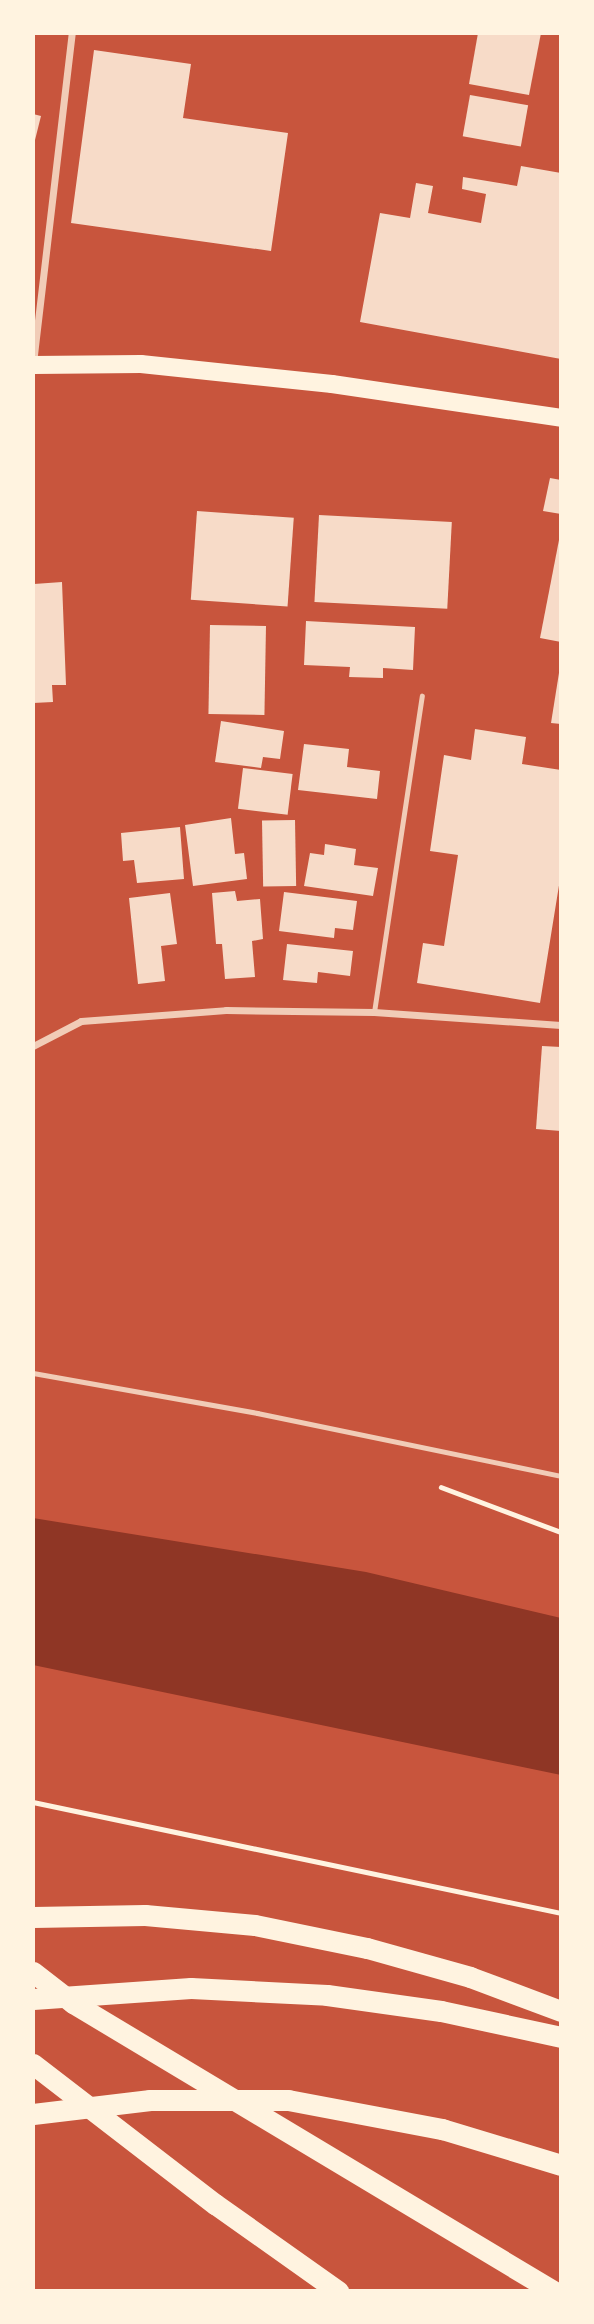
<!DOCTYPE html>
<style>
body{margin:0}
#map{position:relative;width:594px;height:2324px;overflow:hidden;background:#c8553d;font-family:"PT Serif",serif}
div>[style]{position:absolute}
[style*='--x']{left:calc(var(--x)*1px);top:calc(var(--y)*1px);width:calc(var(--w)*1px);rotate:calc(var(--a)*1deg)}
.water>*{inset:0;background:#8f3625}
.building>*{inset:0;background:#f7dbc8;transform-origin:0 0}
.path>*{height:4.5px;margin:-2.25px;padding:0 2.25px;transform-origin:2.25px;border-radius:2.25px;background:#fff3e0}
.service>*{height:5px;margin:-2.5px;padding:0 2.5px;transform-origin:2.5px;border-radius:2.5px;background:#f1ccb7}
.minor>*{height:7px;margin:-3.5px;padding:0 3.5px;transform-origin:3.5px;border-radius:3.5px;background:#f1ccb7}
.primary>*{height:18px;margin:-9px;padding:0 9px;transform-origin:9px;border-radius:9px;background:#fff3e0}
.motorway>*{height:21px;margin:-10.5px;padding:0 10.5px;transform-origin:10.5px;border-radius:10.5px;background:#fff3e0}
span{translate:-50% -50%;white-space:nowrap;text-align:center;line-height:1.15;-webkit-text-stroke:5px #fff3e0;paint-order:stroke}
.frame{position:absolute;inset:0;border:35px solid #fff3e0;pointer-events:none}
</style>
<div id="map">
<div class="water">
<i style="clip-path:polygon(33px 1518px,366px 1572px,561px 1618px,561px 1775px,33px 1665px)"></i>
</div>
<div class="building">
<i style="clip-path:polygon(478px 33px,541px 33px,529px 95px,469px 84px)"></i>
<i style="clip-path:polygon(94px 50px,191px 64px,183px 118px,288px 133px,271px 251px,71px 223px)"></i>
<i style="left:470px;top:95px;width:59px;height:42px;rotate:10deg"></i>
<i style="clip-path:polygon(33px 114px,41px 116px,34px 144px,33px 144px)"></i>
<i style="clip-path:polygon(521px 166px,561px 173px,561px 359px,360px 322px,380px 213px,410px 218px,416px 183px,433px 186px,428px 213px,481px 223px,486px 194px,462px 189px,463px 177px,517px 186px)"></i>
<i style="clip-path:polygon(550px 478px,561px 480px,561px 514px,543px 511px)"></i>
<i style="left:197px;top:511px;width:97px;height:89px;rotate:4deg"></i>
<i style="left:319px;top:515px;width:133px;height:87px;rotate:3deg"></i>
<i style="clip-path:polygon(559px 540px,561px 540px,561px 642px,540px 638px)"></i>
<i style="clip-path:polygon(62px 582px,66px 685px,52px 685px,53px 702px,33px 703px,34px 584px)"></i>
<i style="clip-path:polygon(306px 621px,415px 627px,413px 670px,383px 668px,383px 678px,349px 677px,350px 667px,304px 665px)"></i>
<i style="left:210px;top:625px;width:56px;height:89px;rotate:1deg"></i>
<i style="clip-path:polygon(559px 673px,561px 673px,561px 724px,551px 723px)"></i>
<i style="clip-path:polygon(221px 721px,284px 731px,280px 759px,263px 757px,261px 768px,215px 762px)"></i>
<i style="clip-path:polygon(475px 729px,526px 737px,522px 764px,561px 770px,561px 873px,540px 1003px,417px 983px,423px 943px,444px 946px,458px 855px,430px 851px,444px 755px,471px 760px)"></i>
<i style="clip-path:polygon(304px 744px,349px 749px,347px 767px,380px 771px,377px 799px,298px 790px)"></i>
<i style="left:243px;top:768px;width:50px;height:41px;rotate:7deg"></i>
<i style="clip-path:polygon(231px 818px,235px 854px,244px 853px,247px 879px,193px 886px,185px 825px)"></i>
<i style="left:295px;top:820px;width:66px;height:33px;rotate:89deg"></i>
<i style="clip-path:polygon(180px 827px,184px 879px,137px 883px,134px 860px,123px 861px,121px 833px)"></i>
<i style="clip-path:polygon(325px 844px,356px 849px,354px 865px,378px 868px,373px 896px,304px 886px,310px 853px,324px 855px)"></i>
<i style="clip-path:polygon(235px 891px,237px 901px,260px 899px,263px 939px,252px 941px,255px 977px,225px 979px,222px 944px,216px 944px,212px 893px)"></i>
<i style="clip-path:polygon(284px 892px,357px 901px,353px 930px,335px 928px,334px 938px,279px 931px)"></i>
<i style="clip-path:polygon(170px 893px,177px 944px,161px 946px,165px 981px,138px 984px,129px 898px)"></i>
<i style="clip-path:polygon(287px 944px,353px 951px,350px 976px,318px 972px,317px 983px,283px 980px)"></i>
<i style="clip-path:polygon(542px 1046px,561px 1047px,561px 1131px,536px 1129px)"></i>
</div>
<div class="path">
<i style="--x:441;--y:1487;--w:128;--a:20.6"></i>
<i style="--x:33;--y:1802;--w:540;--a:11.87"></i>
</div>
<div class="service">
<i style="--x:374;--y:1012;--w:320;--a:-81.4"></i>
<i style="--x:33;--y:1373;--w:228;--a:10.1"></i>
<i style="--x:257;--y:1413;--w:310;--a:11.7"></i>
</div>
<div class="minor">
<i style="--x:33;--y:363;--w:332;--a:-83.3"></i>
<i style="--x:33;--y:1046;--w:54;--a:-27.5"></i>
<i style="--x:81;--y:1021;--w:145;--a:-4.3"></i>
<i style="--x:226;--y:1010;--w:148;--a:0.8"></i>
<i style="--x:374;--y:1012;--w:187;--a:4"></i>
</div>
<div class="primary">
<i style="--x:33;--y:365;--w:108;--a:-0.5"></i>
<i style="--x:141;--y:364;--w:192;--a:6"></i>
<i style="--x:332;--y:384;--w:232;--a:8.4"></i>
</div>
<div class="motorway">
<i style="--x:33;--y:1917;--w:112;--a:-1"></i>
<i style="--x:145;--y:1915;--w:110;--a:5.2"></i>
<i style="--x:255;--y:1925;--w:114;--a:11.6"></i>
<i style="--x:367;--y:1948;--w:107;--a:15.7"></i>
<i style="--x:470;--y:1977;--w:97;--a:20.5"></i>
<i style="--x:33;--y:1972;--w:51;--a:37.8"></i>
<i style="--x:73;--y:2003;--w:560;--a:30.96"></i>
<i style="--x:33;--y:1999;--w:158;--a:-4"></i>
<i style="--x:191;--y:1988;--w:136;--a:2.9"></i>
<i style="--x:327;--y:1995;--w:115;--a:8"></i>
<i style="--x:441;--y:2011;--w:123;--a:12.2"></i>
<i style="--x:33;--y:2064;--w:230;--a:37.6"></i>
<i style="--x:215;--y:2204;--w:151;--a:35.3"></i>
<i style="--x:33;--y:2114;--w:118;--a:-6.8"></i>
<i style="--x:150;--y:2100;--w:138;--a:0"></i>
<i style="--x:288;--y:2100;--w:157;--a:10.7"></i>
<i style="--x:442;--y:2129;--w:124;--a:16.8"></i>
</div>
<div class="frame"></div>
</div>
